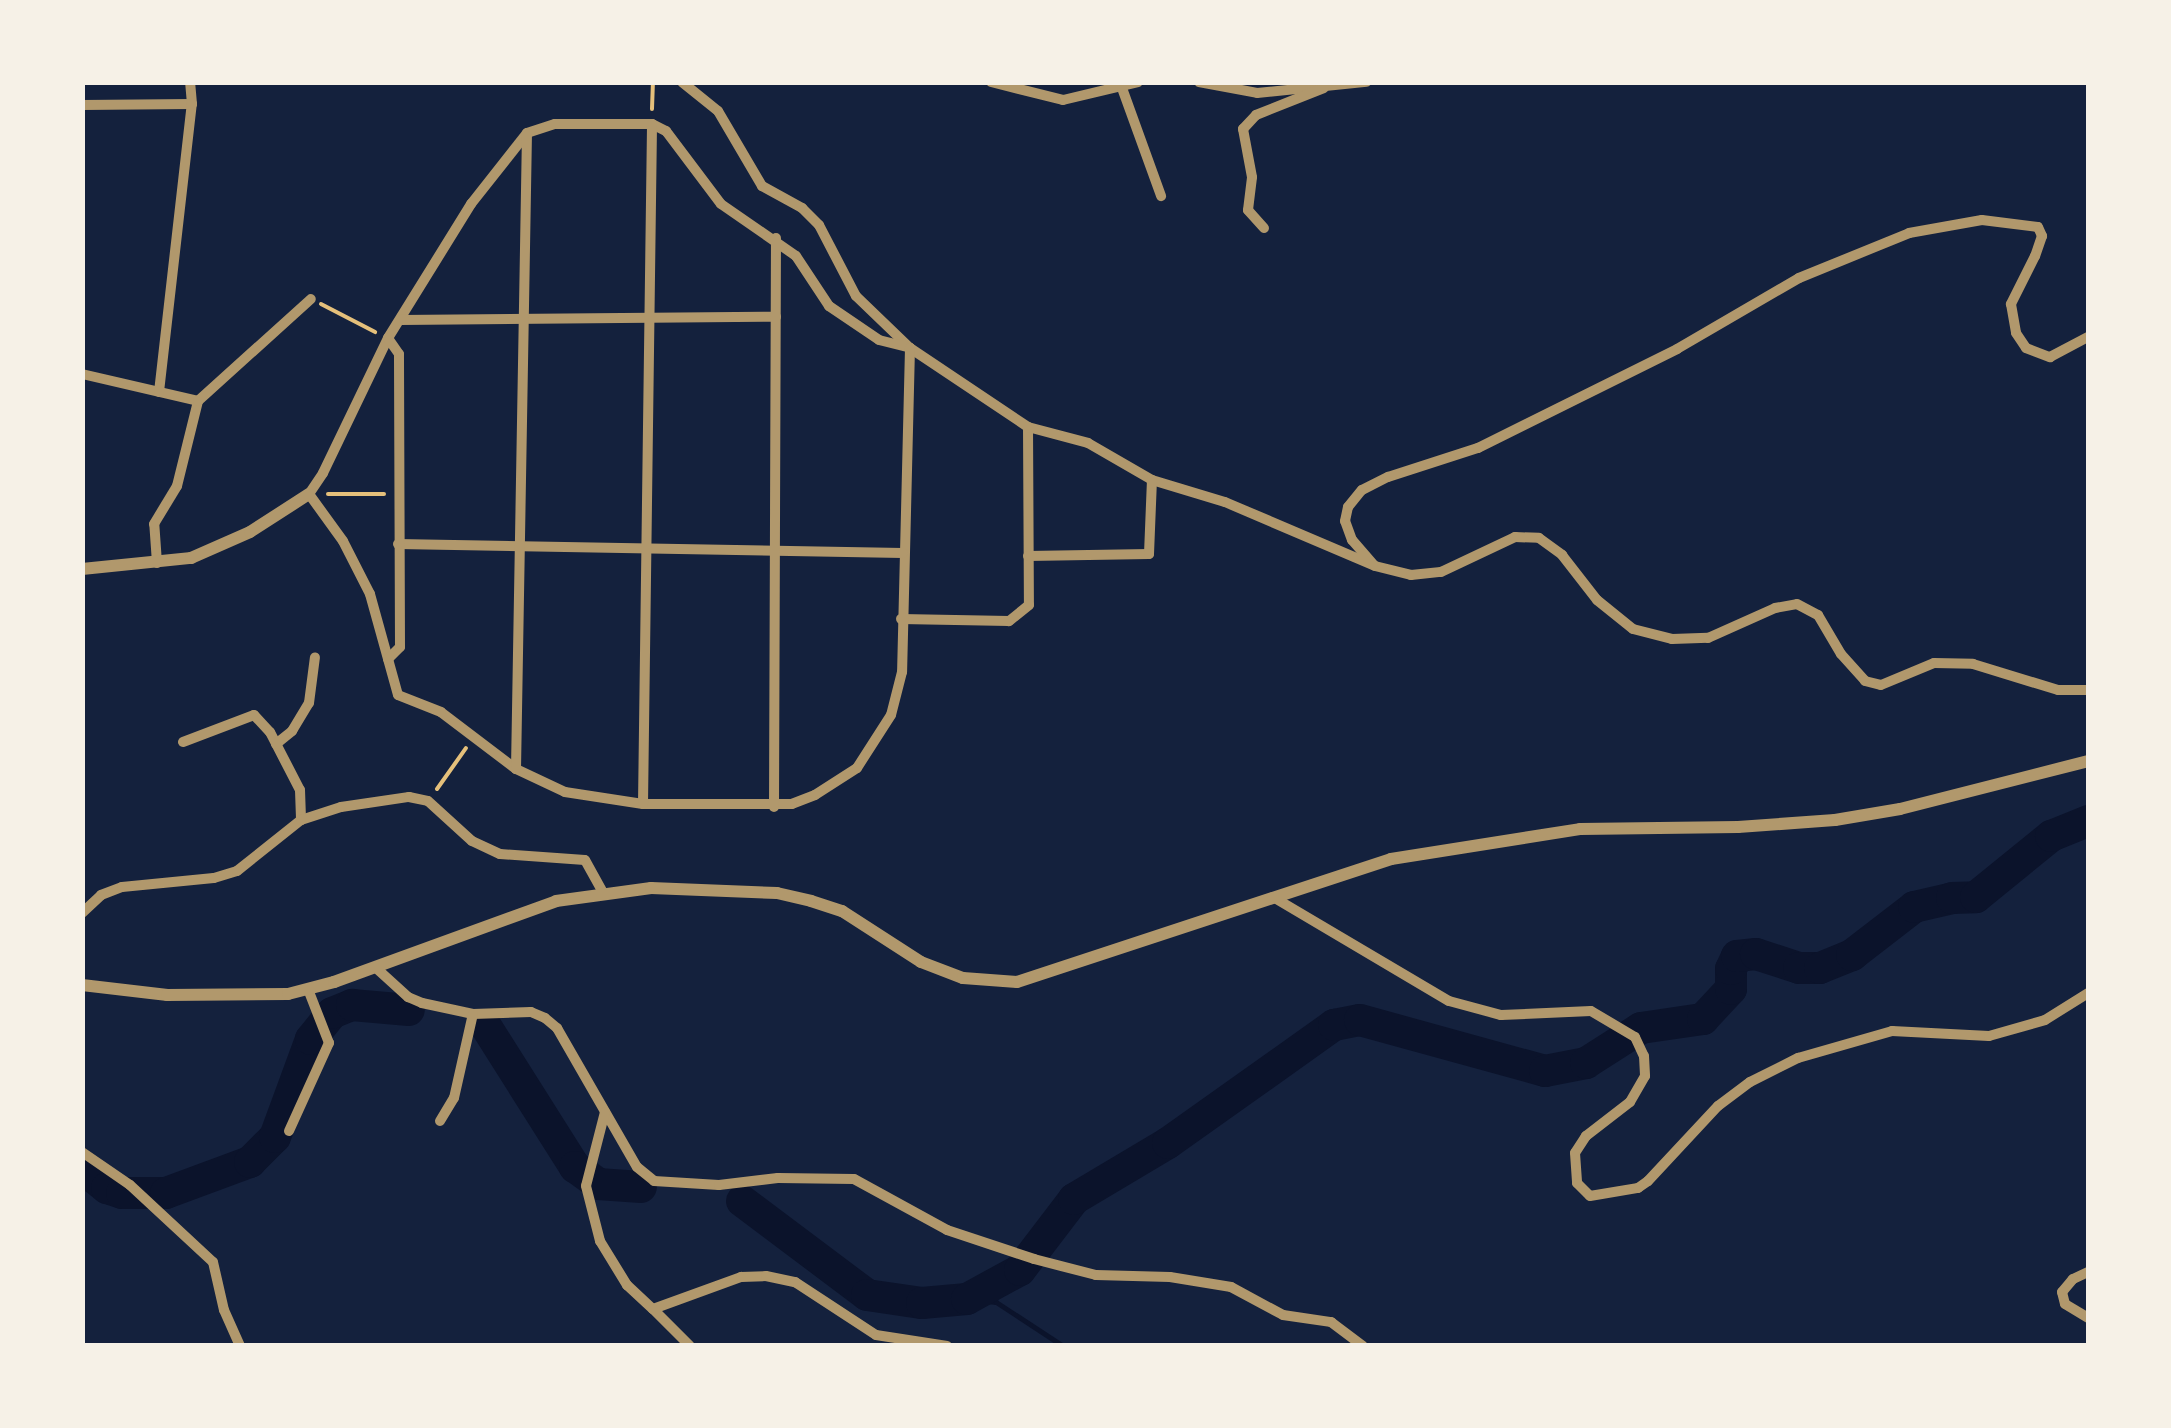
<!DOCTYPE html>
<style>
body{margin:0}
#map{position:relative;width:2171px;height:1428px;overflow:hidden;background:#14213d;font-family:"Fira Sans Condensed",sans-serif}
div>[style]{position:absolute}
[style*='--x']{left:calc(var(--x)*1px);top:calc(var(--y)*1px);width:calc(var(--w)*1px);rotate:calc(var(--a)*1deg)}
.stream>*{height:5px;margin:-2.5px;padding:0 2.5px;transform-origin:2.5px;border-radius:2.5px;background:#0b132b}
.river>*{height:32px;margin:-16px;padding:0 16px;transform-origin:16px;border-radius:16px;background:#0b132b}
.path>*{height:4px;margin:-2px;padding:0 2px;transform-origin:2px;border-radius:2px;background:#e5c07b}
.minor>*{height:10px;margin:-5px;padding:0 5px;transform-origin:5px;border-radius:5px;background:#b1986c}
.tertiary>*{height:12px;margin:-6px;padding:0 6px;transform-origin:6px;border-radius:6px;background:#b1986c}
span{translate:-50% -50%;white-space:nowrap;text-align:center;line-height:1.15;-webkit-text-stroke:8px #f6f1e7;paint-order:stroke}
.frame{position:absolute;inset:0;border:85px solid #f6f1e7;pointer-events:none}
</style>
<div id="map">
<div class="stream">
<i style="--x:967;--y:1299;--w:29;--a:6"></i>
<i style="--x:996;--y:1302;--w:80;--a:33.3"></i>
</div>
<div class="river">
<i style="--x:487;--y:1028;--w:165;--a:57.7"></i>
<i style="--x:575;--y:1167;--w:29;--a:36"></i>
<i style="--x:598;--y:1184;--w:43;--a:4"></i>
<i style="--x:82;--y:1168;--w:32;--a:39"></i>
<i style="--x:107;--y:1188;--w:16;--a:18"></i>
<i style="--x:122;--y:1193;--w:44;--a:0"></i>
<i style="--x:166;--y:1193;--w:90;--a:-20.3"></i>
<i style="--x:250;--y:1162;--w:35;--a:-45"></i>
<i style="--x:275;--y:1137;--w:104;--a:-69.8"></i>
<i style="--x:311;--y:1039;--w:33;--a:-51"></i>
<i style="--x:332;--y:1013;--w:22;--a:-22"></i>
<i style="--x:352;--y:1005;--w:57;--a:5"></i>
<i style="--x:742;--y:1201;--w:156;--a:36.9"></i>
<i style="--x:867;--y:1295;--w:56;--a:8.3"></i>
<i style="--x:922;--y:1303;--w:45;--a:-5.1"></i>
<i style="--x:967;--y:1299;--w:60;--a:-28.7"></i>
<i style="--x:1020;--y:1270;--w:89;--a:-52.7"></i>
<i style="--x:1074;--y:1199;--w:109;--a:-30.8"></i>
<i style="--x:1168;--y:1143;--w:204;--a:-35.4"></i>
<i style="--x:1334;--y:1025;--w:26;--a:-11"></i>
<i style="--x:1360;--y:1020;--w:192;--a:15.4"></i>
<i style="--x:1545;--y:1071;--w:42;--a:-11"></i>
<i style="--x:1586;--y:1063;--w:65;--a:-32.5"></i>
<i style="--x:1641;--y:1028;--w:63;--a:-8.3"></i>
<i style="--x:1703;--y:1019;--w:41;--a:-47"></i>
<i style="--x:1731;--y:989;--w:20;--a:-90"></i>
<i style="--x:1731;--y:969;--w:14;--a:-65"></i>
<i style="--x:1737;--y:956;--w:19;--a:-6"></i>
<i style="--x:1756;--y:954;--w:45;--a:18"></i>
<i style="--x:1799;--y:968;--w:21;--a:0"></i>
<i style="--x:1820;--y:968;--w:35;--a:-22"></i>
<i style="--x:1852;--y:955;--w:78;--a:-37.7"></i>
<i style="--x:1914;--y:907;--w:39;--a:-13"></i>
<i style="--x:1952;--y:898;--w:24;--a:-2"></i>
<i style="--x:1976;--y:897;--w:97;--a:-39.1"></i>
<i style="--x:2051;--y:836;--w:40;--a:-22"></i>
</div>
<div class="path">
<i style="--x:652;--y:109;--w:27;--a:-88"></i>
<i style="--x:321;--y:304;--w:61;--a:27.4"></i>
<i style="--x:328;--y:494;--w:56;--a:0"></i>
<i style="--x:437;--y:789;--w:50;--a:-54.7"></i>
</div>
<div class="minor">
<i style="--x:682;--y:82;--w:46;--a:38.9"></i>
<i style="--x:718;--y:111;--w:87;--a:59.6"></i>
<i style="--x:762;--y:186;--w:46;--a:28.8"></i>
<i style="--x:802;--y:208;--w:24;--a:45"></i>
<i style="--x:819;--y:225;--w:80;--a:62.5"></i>
<i style="--x:856;--y:296;--w:75;--a:43.9"></i>
<i style="--x:910;--y:348;--w:142;--a:33.8"></i>
<i style="--x:1028;--y:427;--w:178;--a:89.7"></i>
<i style="--x:1029;--y:605;--w:26;--a:141"></i>
<i style="--x:1009;--y:621;--w:108;--a:-178.9"></i>
<i style="--x:991;--y:82;--w:74;--a:14"></i>
<i style="--x:1063;--y:100;--w:77;--a:-13.5"></i>
<i style="--x:1199;--y:82;--w:59;--a:10.7"></i>
<i style="--x:1257;--y:93;--w:110;--a:-5.8"></i>
<i style="--x:1122;--y:88;--w:115;--a:70.1"></i>
<i style="--x:82;--y:105;--w:110;--a:-0.5"></i>
<i style="--x:192;--y:104;--w:22;--a:-95"></i>
<i style="--x:555;--y:124;--w:97;--a:0"></i>
<i style="--x:652;--y:124;--w:16;--a:27"></i>
<i style="--x:666;--y:131;--w:91;--a:53"></i>
<i style="--x:721;--y:204;--w:91;--a:34.7"></i>
<i style="--x:796;--y:256;--w:60;--a:56.6"></i>
<i style="--x:829;--y:306;--w:60;--a:34.2"></i>
<i style="--x:879;--y:340;--w:32;--a:14"></i>
<i style="--x:910;--y:348;--w:324;--a:91.4"></i>
<i style="--x:902;--y:672;--w:44;--a:104.3"></i>
<i style="--x:891;--y:715;--w:63;--a:122.7"></i>
<i style="--x:857;--y:768;--w:50;--a:147.3"></i>
<i style="--x:815;--y:795;--w:25;--a:159"></i>
<i style="--x:792;--y:804;--w:149;--a:180"></i>
<i style="--x:643;--y:804;--w:79;--a:-171.3"></i>
<i style="--x:565;--y:792;--w:54;--a:-154.9"></i>
<i style="--x:516;--y:769;--w:94;--a:-142.8"></i>
<i style="--x:441;--y:712;--w:46;--a:-158.4"></i>
<i style="--x:398;--y:695;--w:105;--a:-105.5"></i>
<i style="--x:370;--y:594;--w:59;--a:-117"></i>
<i style="--x:343;--y:541;--w:58;--a:-125.9"></i>
<i style="--x:309;--y:494;--w:25;--a:-56"></i>
<i style="--x:323;--y:473;--w:150;--a:-64.3"></i>
<i style="--x:388;--y:338;--w:158;--a:-58.2"></i>
<i style="--x:471;--y:204;--w:90;--a:-51.7"></i>
<i style="--x:527;--y:133;--w:29;--a:-18"></i>
<i style="--x:1264;--y:228;--w:24;--a:-132"></i>
<i style="--x:1248;--y:210;--w:33;--a:-83"></i>
<i style="--x:1252;--y:177;--w:49;--a:-100.6"></i>
<i style="--x:1243;--y:129;--w:19;--a:-47"></i>
<i style="--x:1256;--y:115;--w:73;--a:-21.7"></i>
<i style="--x:400;--y:320;--w:376;--a:-0.5"></i>
<i style="--x:82;--y:374;--w:119;--a:13.1"></i>
<i style="--x:159;--y:392;--w:290;--a:-83.5"></i>
<i style="--x:1028;--y:427;--w:62;--a:14.9"></i>
<i style="--x:1088;--y:443;--w:74;--a:30"></i>
<i style="--x:1152;--y:480;--w:76;--a:16.8"></i>
<i style="--x:1225;--y:502;--w:163;--a:23.1"></i>
<i style="--x:1375;--y:566;--w:37;--a:14"></i>
<i style="--x:1411;--y:575;--w:30;--a:-6"></i>
<i style="--x:1441;--y:572;--w:82;--a:-25.3"></i>
<i style="--x:1515;--y:537;--w:24;--a:2"></i>
<i style="--x:1539;--y:538;--w:29;--a:36"></i>
<i style="--x:1562;--y:555;--w:57;--a:52.1"></i>
<i style="--x:1597;--y:600;--w:46;--a:38.9"></i>
<i style="--x:1633;--y:629;--w:40;--a:14.4"></i>
<i style="--x:1672;--y:639;--w:36;--a:-2"></i>
<i style="--x:1708;--y:638;--w:73;--a:-24.1"></i>
<i style="--x:1775;--y:608;--w:22;--a:-10"></i>
<i style="--x:1797;--y:604;--w:24;--a:28"></i>
<i style="--x:1818;--y:615;--w:45;--a:59.5"></i>
<i style="--x:1841;--y:654;--w:36;--a:48"></i>
<i style="--x:1865;--y:681;--w:16;--a:14"></i>
<i style="--x:1881;--y:685;--w:57;--a:-22.5"></i>
<i style="--x:1934;--y:663;--w:39;--a:1"></i>
<i style="--x:1973;--y:664;--w:89;--a:17"></i>
<i style="--x:2058;--y:690;--w:30;--a:0"></i>
<i style="--x:398;--y:544;--w:505;--a:1.02"></i>
<i style="--x:1028;--y:556;--w:121;--a:-0.9"></i>
<i style="--x:1149;--y:554;--w:74;--a:-87.7"></i>
<i style="--x:157;--y:563;--w:39;--a:-94"></i>
<i style="--x:154;--y:524;--w:44;--a:-58.8"></i>
<i style="--x:177;--y:486;--w:88;--a:-76.1"></i>
<i style="--x:198;--y:401;--w:152;--a:-42.1"></i>
<i style="--x:1373;--y:564;--w:32;--a:-131"></i>
<i style="--x:1352;--y:540;--w:20;--a:-110"></i>
<i style="--x:1345;--y:521;--w:14;--a:-78"></i>
<i style="--x:1348;--y:507;--w:22;--a:-51"></i>
<i style="--x:1362;--y:490;--w:29;--a:-27"></i>
<i style="--x:1388;--y:477;--w:95;--a:-17.9"></i>
<i style="--x:1478;--y:448;--w:222;--a:-26.4"></i>
<i style="--x:1677;--y:349;--w:141;--a:-30.2"></i>
<i style="--x:1799;--y:278;--w:119;--a:-22.2"></i>
<i style="--x:1909;--y:233;--w:74;--a:-10.1"></i>
<i style="--x:1982;--y:220;--w:56;--a:7.1"></i>
<i style="--x:2038;--y:227;--w:10;--a:66"></i>
<i style="--x:2042;--y:236;--w:21;--a:109"></i>
<i style="--x:2035;--y:256;--w:54;--a:116.6"></i>
<i style="--x:2011;--y:304;--w:29;--a:80"></i>
<i style="--x:2016;--y:333;--w:18;--a:56"></i>
<i style="--x:2026;--y:348;--w:26;--a:21"></i>
<i style="--x:2050;--y:357;--w:43;--a:-27.8"></i>
<i style="--x:388;--y:659;--w:17;--a:-45"></i>
<i style="--x:400;--y:647;--w:293;--a:-90.2"></i>
<i style="--x:399;--y:354;--w:19;--a:-125"></i>
<i style="--x:183;--y:742;--w:76;--a:-20.8"></i>
<i style="--x:254;--y:715;--w:23;--a:47"></i>
<i style="--x:270;--y:732;--w:65;--a:62.7"></i>
<i style="--x:300;--y:790;--w:30;--a:88"></i>
<i style="--x:276;--y:744;--w:21;--a:-39"></i>
<i style="--x:292;--y:731;--w:33;--a:-59"></i>
<i style="--x:309;--y:703;--w:46;--a:-82.6"></i>
<i style="--x:516;--y:769;--w:636;--a:-89.01"></i>
<i style="--x:643;--y:804;--w:680;--a:-89.24"></i>
<i style="--x:774;--y:807;--w:569;--a:-89.8"></i>
<i style="--x:1273;--y:897;--w:204;--a:30.6"></i>
<i style="--x:1449;--y:1001;--w:54;--a:15.1"></i>
<i style="--x:1501;--y:1015;--w:90;--a:-2.5"></i>
<i style="--x:1591;--y:1011;--w:51;--a:30.6"></i>
<i style="--x:1635;--y:1037;--w:21;--a:65"></i>
<i style="--x:1644;--y:1056;--w:20;--a:87"></i>
<i style="--x:1645;--y:1076;--w:30;--a:120"></i>
<i style="--x:1630;--y:1102;--w:56;--a:142.3"></i>
<i style="--x:1586;--y:1136;--w:20;--a:123"></i>
<i style="--x:1575;--y:1153;--w:30;--a:86"></i>
<i style="--x:1577;--y:1183;--w:18;--a:45"></i>
<i style="--x:1590;--y:1196;--w:49;--a:-9.5"></i>
<i style="--x:1638;--y:1188;--w:12;--a:-35"></i>
<i style="--x:1648;--y:1181;--w:103;--a:-47"></i>
<i style="--x:1718;--y:1106;--w:40;--a:-37"></i>
<i style="--x:1750;--y:1082;--w:54;--a:-26.6"></i>
<i style="--x:1798;--y:1058;--w:98;--a:-16"></i>
<i style="--x:1892;--y:1031;--w:97;--a:3"></i>
<i style="--x:1989;--y:1036;--w:58;--a:-15.9"></i>
<i style="--x:2045;--y:1020;--w:51;--a:-32.1"></i>
<i style="--x:82;--y:913;--w:26;--a:-43"></i>
<i style="--x:101;--y:895;--w:22;--a:-21"></i>
<i style="--x:122;--y:887;--w:92;--a:-5.6"></i>
<i style="--x:214;--y:878;--w:24;--a:-17"></i>
<i style="--x:237;--y:871;--w:82;--a:-38.6"></i>
<i style="--x:301;--y:820;--w:42;--a:-18"></i>
<i style="--x:341;--y:807;--w:69;--a:-8.4"></i>
<i style="--x:409;--y:797;--w:19;--a:12"></i>
<i style="--x:428;--y:801;--w:59;--a:42.3"></i>
<i style="--x:472;--y:841;--w:31;--a:25"></i>
<i style="--x:500;--y:854;--w:85;--a:4"></i>
<i style="--x:585;--y:860;--w:37;--a:61"></i>
<i style="--x:375;--y:967;--w:45;--a:42.3"></i>
<i style="--x:408;--y:997;--w:15;--a:23"></i>
<i style="--x:422;--y:1003;--w:52;--a:12.2"></i>
<i style="--x:473;--y:1014;--w:58;--a:-2"></i>
<i style="--x:531;--y:1012;--w:15;--a:23"></i>
<i style="--x:545;--y:1018;--w:16;--a:40"></i>
<i style="--x:557;--y:1028;--w:160;--a:60.1"></i>
<i style="--x:637;--y:1167;--w:22;--a:39"></i>
<i style="--x:654;--y:1181;--w:65;--a:3.5"></i>
<i style="--x:719;--y:1185;--w:59;--a:-6.8"></i>
<i style="--x:778;--y:1178;--w:76;--a:0.8"></i>
<i style="--x:854;--y:1179;--w:106;--a:28.7"></i>
<i style="--x:947;--y:1230;--w:92;--a:18.4"></i>
<i style="--x:1034;--y:1259;--w:64;--a:14.5"></i>
<i style="--x:1096;--y:1275;--w:74;--a:1.5"></i>
<i style="--x:1170;--y:1277;--w:62;--a:9.3"></i>
<i style="--x:1231;--y:1287;--w:59;--a:28.3"></i>
<i style="--x:1283;--y:1315;--w:49;--a:8.3"></i>
<i style="--x:1331;--y:1322;--w:40;--a:37"></i>
<i style="--x:605;--y:1112;--w:76;--a:104.4"></i>
<i style="--x:586;--y:1186;--w:57;--a:75.7"></i>
<i style="--x:600;--y:1241;--w:52;--a:58.5"></i>
<i style="--x:627;--y:1285;--w:35;--a:43"></i>
<i style="--x:653;--y:1309;--w:94;--a:-20"></i>
<i style="--x:741;--y:1277;--w:25;--a:-2"></i>
<i style="--x:766;--y:1276;--w:30;--a:12"></i>
<i style="--x:795;--y:1282;--w:97;--a:33.2"></i>
<i style="--x:876;--y:1335;--w:72;--a:8.8"></i>
<i style="--x:440;--y:1121;--w:27;--a:-59"></i>
<i style="--x:454;--y:1098;--w:86;--a:-77.3"></i>
<i style="--x:289;--y:1131;--w:97;--a:-65.6"></i>
<i style="--x:329;--y:1043;--w:58;--a:-111.3"></i>
<i style="--x:82;--y:1152;--w:58;--a:34.5"></i>
<i style="--x:130;--y:1185;--w:113;--a:42.9"></i>
<i style="--x:213;--y:1262;--w:49;--a:77.1"></i>
<i style="--x:224;--y:1310;--w:39;--a:66"></i>
<i style="--x:2088;--y:1272;--w:17;--a:155"></i>
<i style="--x:2073;--y:1279;--w:17;--a:130"></i>
<i style="--x:2062;--y:1292;--w:12;--a:76"></i>
<i style="--x:2065;--y:1304;--w:27;--a:31"></i>
<i style="--x:653;--y:1309;--w:52;--a:45"></i>
</div>
<div class="tertiary">
<i style="--x:82;--y:569;--w:110;--a:-5.8"></i>
<i style="--x:191;--y:558;--w:64;--a:-23.8"></i>
<i style="--x:250;--y:532;--w:70;--a:-32.8"></i>
<i style="--x:82;--y:985;--w:86;--a:6.7"></i>
<i style="--x:167;--y:995;--w:121;--a:-0.5"></i>
<i style="--x:288;--y:994;--w:48;--a:-14.6"></i>
<i style="--x:334;--y:982;--w:236;--a:-20"></i>
<i style="--x:556;--y:901;--w:96;--a:-7.8"></i>
<i style="--x:651;--y:888;--w:126;--a:2.3"></i>
<i style="--x:777;--y:893;--w:35;--a:13"></i>
<i style="--x:811;--y:901;--w:33;--a:18"></i>
<i style="--x:842;--y:911;--w:94;--a:32.8"></i>
<i style="--x:921;--y:962;--w:45;--a:20.9"></i>
<i style="--x:963;--y:978;--w:54;--a:4.2"></i>
<i style="--x:1017;--y:982;--w:394;--a:-18.2"></i>
<i style="--x:1391;--y:859;--w:191;--a:-9"></i>
<i style="--x:1580;--y:829;--w:158;--a:-0.7"></i>
<i style="--x:1738;--y:827;--w:97;--a:-4.1"></i>
<i style="--x:1835;--y:820;--w:66;--a:-9.6"></i>
<i style="--x:1900;--y:809;--w:194;--a:-14.3"></i>
</div>
<div class="frame"></div>
</div>
